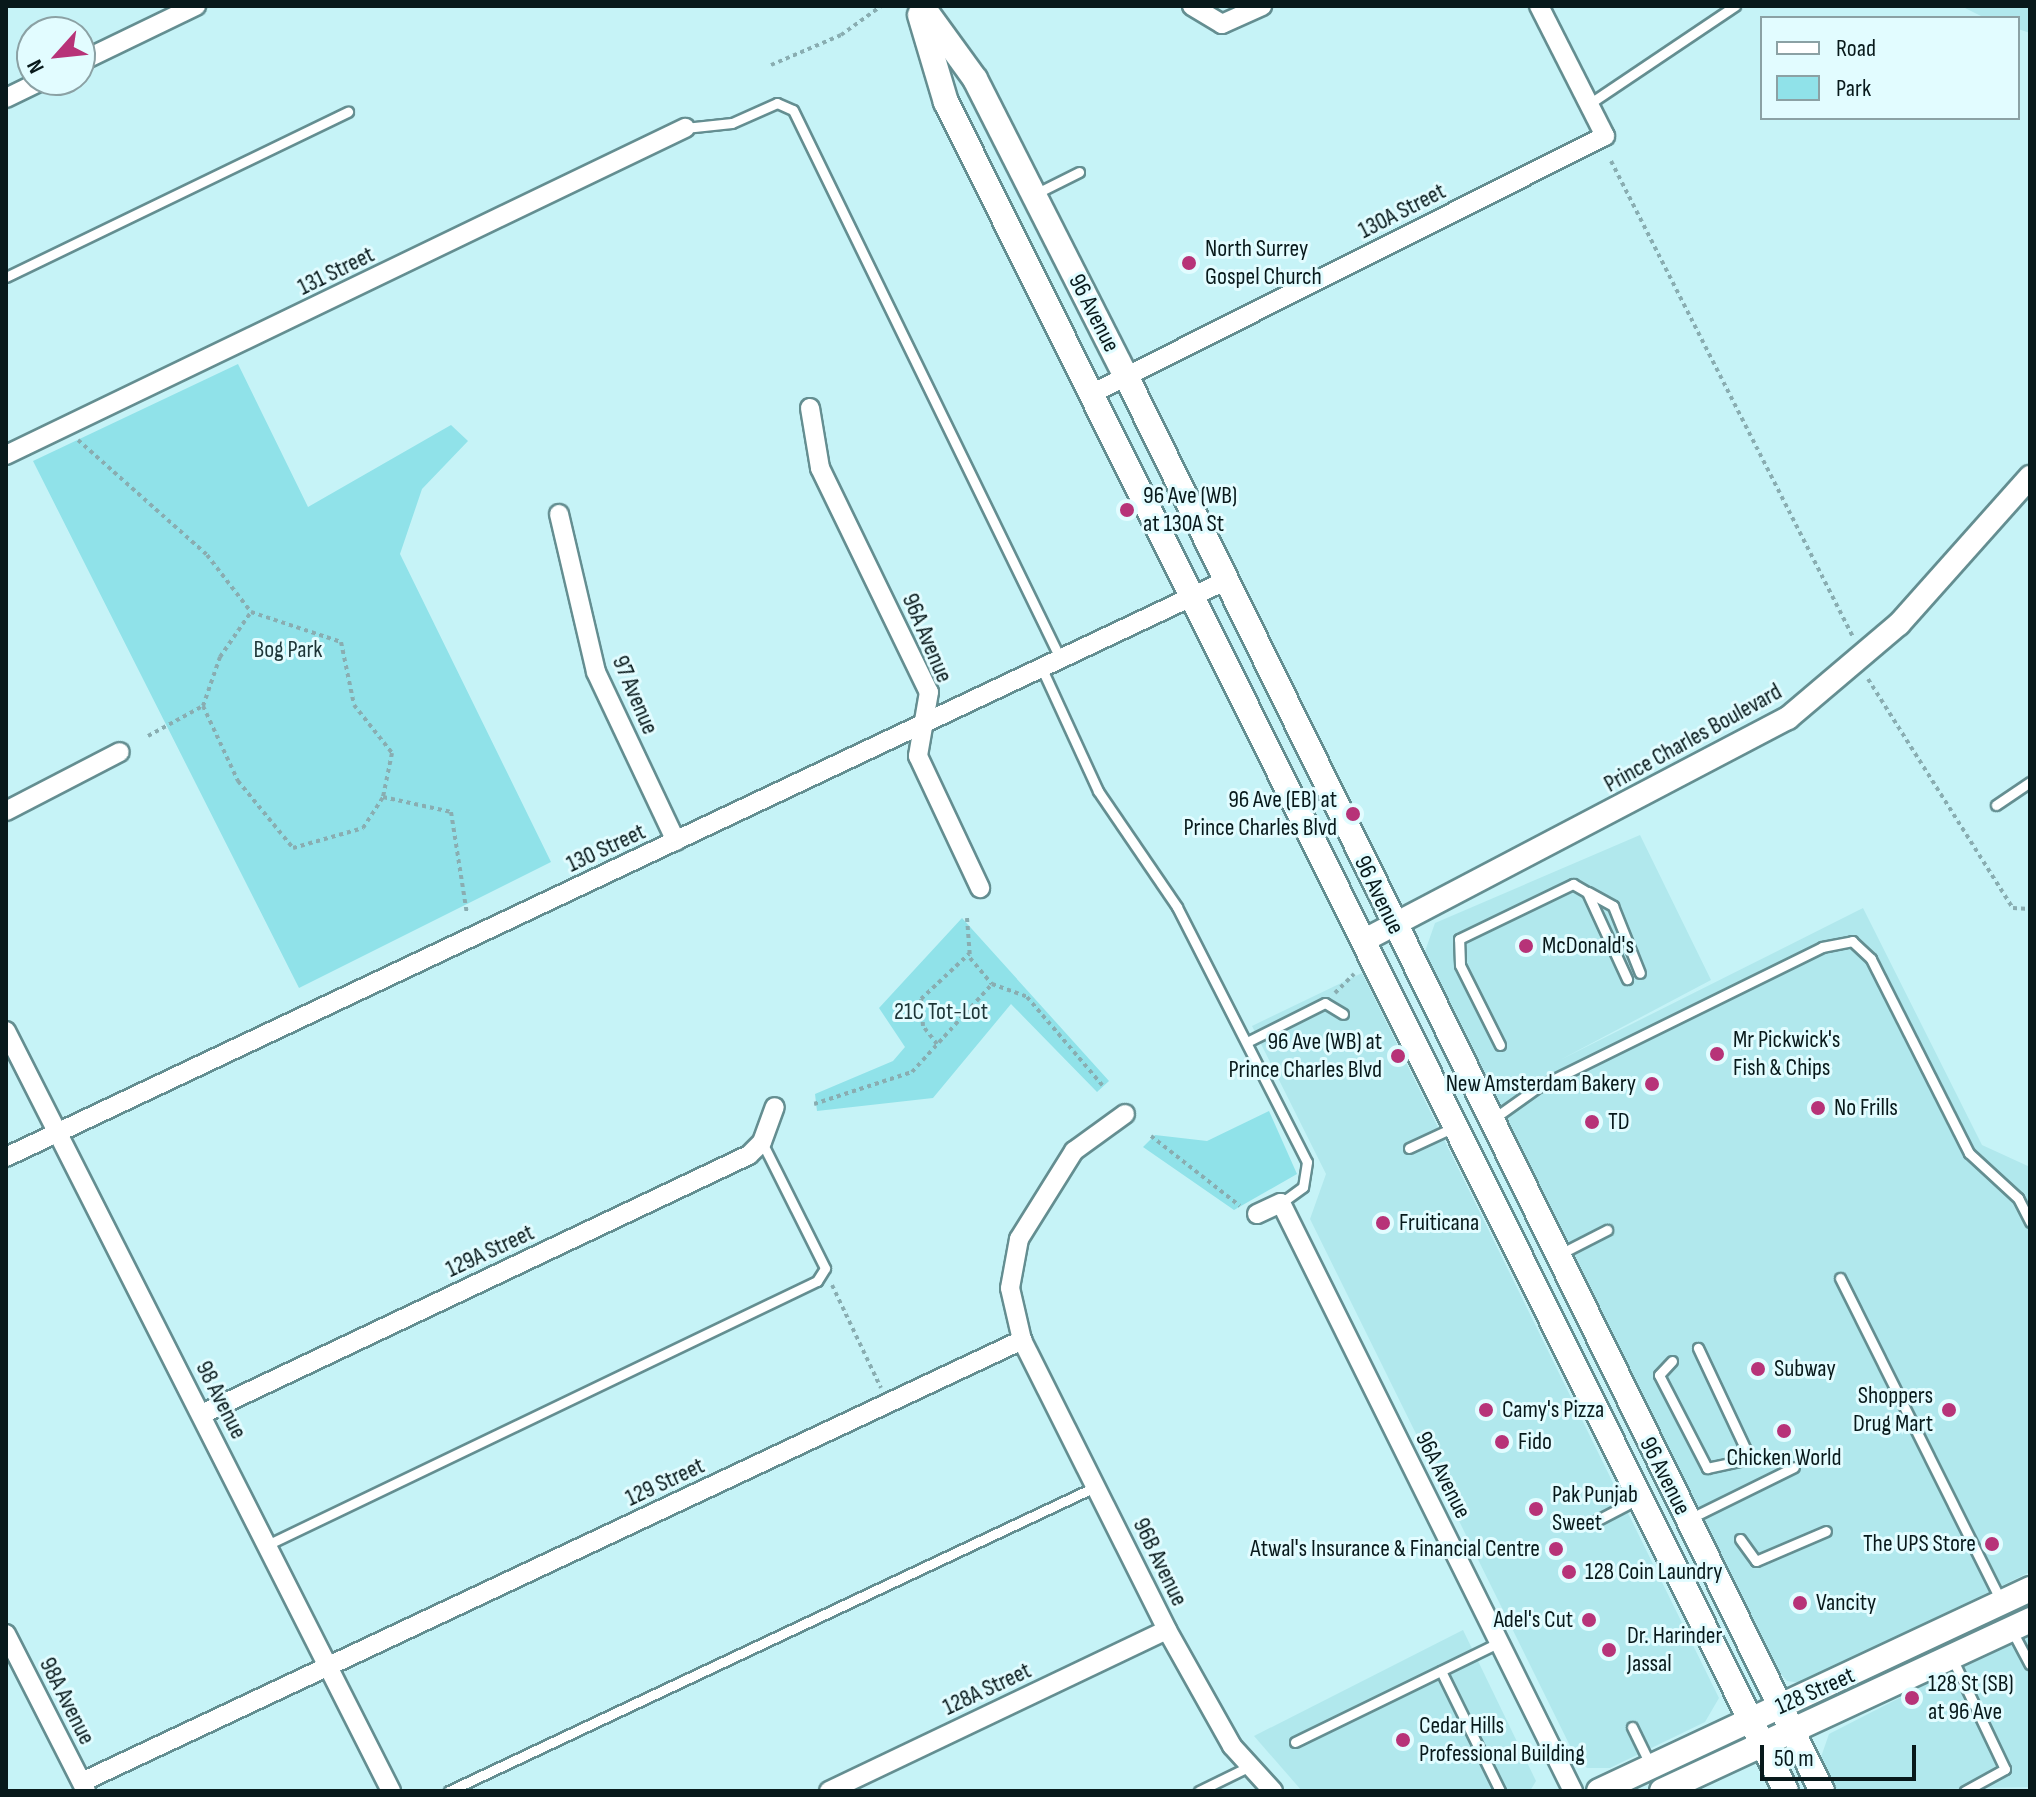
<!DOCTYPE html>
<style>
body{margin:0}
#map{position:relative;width:2036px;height:1797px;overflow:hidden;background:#c6f3f7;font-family:"Sofia Sans Condensed",sans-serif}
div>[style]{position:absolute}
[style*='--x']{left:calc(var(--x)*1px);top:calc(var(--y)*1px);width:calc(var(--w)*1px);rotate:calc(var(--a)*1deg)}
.built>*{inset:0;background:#b1e8ed}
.green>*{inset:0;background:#90e2e9}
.path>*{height:4px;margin-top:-2px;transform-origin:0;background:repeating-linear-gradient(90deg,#89adb1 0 4px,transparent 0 8px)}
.roads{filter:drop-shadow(2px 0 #648e91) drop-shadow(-2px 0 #648e91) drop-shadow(0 2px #648e91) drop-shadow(0 -2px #648e91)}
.service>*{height:9px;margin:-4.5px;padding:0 4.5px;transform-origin:4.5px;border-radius:4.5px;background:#fff}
.minor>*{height:18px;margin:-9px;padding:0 9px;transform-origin:9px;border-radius:9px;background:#fff}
.tertiary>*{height:22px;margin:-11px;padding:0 11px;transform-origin:11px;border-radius:11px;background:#fff}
.secondary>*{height:24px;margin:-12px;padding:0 12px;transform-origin:12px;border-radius:12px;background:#fff}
.dots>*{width:22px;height:22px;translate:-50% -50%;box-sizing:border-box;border:4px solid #e2fcff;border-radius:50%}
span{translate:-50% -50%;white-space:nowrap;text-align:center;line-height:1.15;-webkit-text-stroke:6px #e2fcff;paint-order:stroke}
.street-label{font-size:24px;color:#08191b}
.poi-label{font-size:24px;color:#08191b}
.left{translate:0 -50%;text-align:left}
.right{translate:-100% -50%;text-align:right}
.park-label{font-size:24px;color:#1d3537}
.frame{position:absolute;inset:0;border:8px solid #08191b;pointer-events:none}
.legend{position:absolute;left:1760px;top:16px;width:260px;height:104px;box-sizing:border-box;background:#e2fcff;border:2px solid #8ba1a4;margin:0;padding:10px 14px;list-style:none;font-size:24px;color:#08191b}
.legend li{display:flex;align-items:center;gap:16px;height:40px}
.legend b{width:40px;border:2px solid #8ba1a4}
.north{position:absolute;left:16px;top:16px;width:80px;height:80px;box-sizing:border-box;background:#e2fcff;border:2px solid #8ba1a4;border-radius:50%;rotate:243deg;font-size:22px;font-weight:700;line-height:32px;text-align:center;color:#08191b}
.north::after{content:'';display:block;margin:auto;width:28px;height:36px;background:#b73378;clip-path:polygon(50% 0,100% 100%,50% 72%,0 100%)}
.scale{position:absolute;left:1760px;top:1745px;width:156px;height:36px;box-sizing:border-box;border:4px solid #08191b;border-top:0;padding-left:10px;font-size:24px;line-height:28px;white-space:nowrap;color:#08191b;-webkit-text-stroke:6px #e2fcff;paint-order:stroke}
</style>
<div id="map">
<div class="built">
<i style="clip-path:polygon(1961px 6px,2030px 6px,2030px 33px,2018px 29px,2018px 18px,1985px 18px)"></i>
<i style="clip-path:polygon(1640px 835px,1711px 980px,1560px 1060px,1863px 908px,1982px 1145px,2030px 1167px,2030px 1572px,1801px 1683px,1787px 1681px,1773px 1665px,1423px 957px,1435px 923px)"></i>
<i style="clip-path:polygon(1362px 973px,1719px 1698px,1705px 1722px,1610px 1768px,1587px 1768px,1575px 1756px,1310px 1219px,1326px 1174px,1252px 1026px)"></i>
<i style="clip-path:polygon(1463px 1630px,1536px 1781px,1530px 1791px,1302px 1791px,1254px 1736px)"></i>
<i style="clip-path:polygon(2030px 1631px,2030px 1787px,1838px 1791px,1821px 1757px,1829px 1734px)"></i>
</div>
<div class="green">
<i style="clip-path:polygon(238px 364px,308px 507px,451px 425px,468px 441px,422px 489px,400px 554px,551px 862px,299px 988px,33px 461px)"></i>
<i style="clip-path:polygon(962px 918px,1109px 1081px,1097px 1092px,1011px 1004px,933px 1098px,817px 1111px,815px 1094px,893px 1061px,905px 1047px,879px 1008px)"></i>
<i style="clip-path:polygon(1269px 1111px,1297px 1174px,1234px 1210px,1143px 1147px,1155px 1135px,1207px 1141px)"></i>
</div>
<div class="path">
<i style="--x:771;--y:65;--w:76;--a:-23.2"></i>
<i style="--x:841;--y:35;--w:49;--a:-35.9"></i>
<i style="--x:1611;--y:161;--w:534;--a:63.05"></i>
<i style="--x:78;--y:440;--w:173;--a:41.7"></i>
<i style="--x:207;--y:555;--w:72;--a:52.3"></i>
<i style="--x:251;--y:612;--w:95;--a:18.4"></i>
<i style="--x:341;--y:642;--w:64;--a:78.3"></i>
<i style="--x:354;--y:705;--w:61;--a:51.6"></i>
<i style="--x:392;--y:753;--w:45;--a:101.6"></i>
<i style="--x:383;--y:797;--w:70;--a:12.4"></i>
<i style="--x:451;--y:812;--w:103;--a:81.1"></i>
<i style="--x:1868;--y:679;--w:271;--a:57.7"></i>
<i style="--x:2013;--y:908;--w:17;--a:3"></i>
<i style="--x:203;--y:706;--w:83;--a:65"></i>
<i style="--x:238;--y:781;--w:87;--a:50.6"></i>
<i style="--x:293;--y:848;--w:73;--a:-15.9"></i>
<i style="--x:363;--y:828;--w:37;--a:-57"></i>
<i style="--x:148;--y:736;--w:63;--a:-28.6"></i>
<i style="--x:203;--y:706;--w:52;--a:-70.9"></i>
<i style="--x:220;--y:657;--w:55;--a:-55.4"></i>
<i style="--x:967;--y:918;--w:40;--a:85.7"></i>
<i style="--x:970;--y:958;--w:34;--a:50"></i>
<i style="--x:992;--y:984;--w:37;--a:20"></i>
<i style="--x:1027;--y:997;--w:118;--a:49.5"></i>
<i style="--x:1335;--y:993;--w:27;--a:-45"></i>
<i style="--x:937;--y:1044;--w:23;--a:-128"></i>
<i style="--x:923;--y:1026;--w:27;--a:-94"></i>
<i style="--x:921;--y:999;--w:66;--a:-43.2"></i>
<i style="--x:814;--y:1104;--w:103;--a:-18.1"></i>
<i style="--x:912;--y:1072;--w:119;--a:-47.7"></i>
<i style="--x:1151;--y:1136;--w:113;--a:38.2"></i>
<i style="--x:832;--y:1285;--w:114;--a:64.6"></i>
</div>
<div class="roads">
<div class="service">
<i style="--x:1589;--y:104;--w:176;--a:-33.9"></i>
<i style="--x:685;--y:128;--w:47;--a:-6.1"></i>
<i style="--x:732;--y:123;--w:49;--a:-24"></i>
<i style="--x:777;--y:103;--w:17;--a:24"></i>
<i style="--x:793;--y:110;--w:612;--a:64.02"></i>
<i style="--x:1037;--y:193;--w:47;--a:-26.6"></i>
<i style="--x:6;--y:277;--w:380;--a:-25.8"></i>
<i style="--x:1042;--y:669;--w:134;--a:65.3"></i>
<i style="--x:1098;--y:791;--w:140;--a:55.7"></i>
<i style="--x:1177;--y:907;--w:286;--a:63"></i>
<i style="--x:1307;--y:1162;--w:25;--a:99"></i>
<i style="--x:1303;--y:1187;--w:27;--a:144"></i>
<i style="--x:1996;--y:805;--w:41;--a:-34.1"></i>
<i style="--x:1588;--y:892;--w:29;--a:29"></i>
<i style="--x:1613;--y:906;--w:72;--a:68.1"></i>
<i style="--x:1247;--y:1042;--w:87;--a:-26.6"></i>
<i style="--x:1325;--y:1003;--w:21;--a:31"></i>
<i style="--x:1500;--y:1045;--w:89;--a:-116.6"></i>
<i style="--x:1460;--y:965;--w:26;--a:-92"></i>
<i style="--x:1459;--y:939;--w:127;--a:-25.8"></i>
<i style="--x:1573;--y:884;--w:16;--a:30"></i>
<i style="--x:1587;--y:892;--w:96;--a:65.3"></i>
<i style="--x:1493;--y:1119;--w:55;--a:-35.4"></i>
<i style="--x:1538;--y:1087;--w:317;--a:-26.2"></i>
<i style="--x:1822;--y:947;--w:31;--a:-11"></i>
<i style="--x:1852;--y:941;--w:26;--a:43"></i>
<i style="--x:1871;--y:959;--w:217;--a:63.2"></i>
<i style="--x:1969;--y:1153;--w:67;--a:42.6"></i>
<i style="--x:2018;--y:1198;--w:27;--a:63"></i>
<i style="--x:1409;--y:1148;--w:47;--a:-24.9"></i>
<i style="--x:1560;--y:1254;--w:53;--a:-27.1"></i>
<i style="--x:1840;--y:1278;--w:359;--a:63.5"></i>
<i style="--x:1672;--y:1361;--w:19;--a:133"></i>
<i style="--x:1659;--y:1375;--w:105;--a:62.7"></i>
<i style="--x:1707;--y:1468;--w:34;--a:-12"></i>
<i style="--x:1740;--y:1461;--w:13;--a:-61"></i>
<i style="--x:1746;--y:1450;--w:113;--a:-115.2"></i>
<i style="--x:1689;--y:1519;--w:117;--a:-26.3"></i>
<i style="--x:1590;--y:1524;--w:56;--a:-27.5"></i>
<i style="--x:1740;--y:1539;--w:27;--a:54"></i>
<i style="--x:1756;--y:1561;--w:76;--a:-23.2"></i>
<i style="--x:267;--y:1545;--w:610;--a:-25.64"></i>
<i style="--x:817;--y:1281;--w:15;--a:-58"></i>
<i style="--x:825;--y:1268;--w:141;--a:-116.6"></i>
<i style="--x:2011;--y:1629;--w:40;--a:62"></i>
<i style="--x:1952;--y:1658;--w:123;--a:64.5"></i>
<i style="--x:2005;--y:1769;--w:46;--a:151.2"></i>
<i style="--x:1441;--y:1671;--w:134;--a:63.8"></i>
<i style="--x:1632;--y:1727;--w:43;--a:64"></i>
<i style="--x:1295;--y:1742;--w:228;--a:-26"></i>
<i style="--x:449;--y:1791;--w:716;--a:-25.21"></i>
<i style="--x:1199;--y:1791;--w:57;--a:-26.1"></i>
</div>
<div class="minor">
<i style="--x:1192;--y:6;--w:35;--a:31"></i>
<i style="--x:1222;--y:24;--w:44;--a:-24.2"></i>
<i style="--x:80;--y:62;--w:129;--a:-25.8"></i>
<i style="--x:6;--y:98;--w:41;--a:-25.9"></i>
<i style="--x:1091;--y:394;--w:575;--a:-26.65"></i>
<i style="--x:1605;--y:136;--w:146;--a:-116.9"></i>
<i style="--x:810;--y:408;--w:61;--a:80.5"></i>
<i style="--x:820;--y:468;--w:249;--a:64.1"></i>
<i style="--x:929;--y:692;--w:65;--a:99.8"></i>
<i style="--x:918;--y:756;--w:146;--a:64.8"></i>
<i style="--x:6;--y:455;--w:754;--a:-25.72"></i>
<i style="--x:559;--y:514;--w:162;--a:76.8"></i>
<i style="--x:596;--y:672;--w:187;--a:64.7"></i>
<i style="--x:6;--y:811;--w:128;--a:-27.4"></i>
<i style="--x:6;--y:1031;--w:852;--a:63.13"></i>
<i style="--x:6;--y:1157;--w:1348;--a:-25.29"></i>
<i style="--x:1257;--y:1214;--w:26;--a:-25"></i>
<i style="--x:1281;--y:1203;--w:657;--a:63.59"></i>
<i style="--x:1022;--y:1340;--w:324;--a:63.4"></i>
<i style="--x:1167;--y:1630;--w:133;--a:60.7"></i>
<i style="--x:1232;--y:1746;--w:61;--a:47.7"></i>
<i style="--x:202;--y:1414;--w:605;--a:-25.34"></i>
<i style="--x:749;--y:1155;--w:18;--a:-45"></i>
<i style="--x:762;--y:1142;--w:37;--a:-70"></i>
<i style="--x:6;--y:1634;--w:176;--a:63"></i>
<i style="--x:82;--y:1782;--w:1039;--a:-25.18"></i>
<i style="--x:1022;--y:1340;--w:53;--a:-103"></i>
<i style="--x:1010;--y:1288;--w:50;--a:-79.6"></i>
<i style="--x:1019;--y:1239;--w:104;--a:-58"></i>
<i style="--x:1074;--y:1151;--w:63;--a:-36"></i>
<i style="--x:829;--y:1791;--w:374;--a:-25.5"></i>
</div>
<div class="tertiary">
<i style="--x:1363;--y:941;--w:480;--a:-27.7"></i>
<i style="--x:1788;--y:718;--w:145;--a:-40.3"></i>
<i style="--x:1899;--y:624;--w:197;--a:-48.3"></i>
</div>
<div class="secondary">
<i style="--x:922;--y:6;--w:90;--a:54"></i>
<i style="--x:975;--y:79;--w:333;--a:63.1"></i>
<i style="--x:1126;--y:376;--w:1577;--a:63.81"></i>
<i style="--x:920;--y:15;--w:91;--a:73.4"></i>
<i style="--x:946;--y:102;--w:1886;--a:63.56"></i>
<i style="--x:1599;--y:1791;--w:476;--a:-25.1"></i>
<i style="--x:1662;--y:1791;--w:406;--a:-24.9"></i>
</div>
</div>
<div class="dots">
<i style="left:1189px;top:263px;background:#b73378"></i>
<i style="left:1127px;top:510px;background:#b73378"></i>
<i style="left:1353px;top:814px;background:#b73378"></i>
<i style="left:1526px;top:946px;background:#b73378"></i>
<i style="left:1717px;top:1054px;background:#b73378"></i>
<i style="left:1398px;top:1056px;background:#b73378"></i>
<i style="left:1652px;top:1084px;background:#b73378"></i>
<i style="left:1818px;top:1108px;background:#b73378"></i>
<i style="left:1592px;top:1122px;background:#b73378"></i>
<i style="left:1383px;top:1223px;background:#b73378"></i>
<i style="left:1758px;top:1369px;background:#b73378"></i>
<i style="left:1486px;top:1410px;background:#b73378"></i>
<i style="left:1949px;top:1410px;background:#b73378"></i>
<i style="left:1784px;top:1431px;background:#b73378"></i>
<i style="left:1502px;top:1442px;background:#b73378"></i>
<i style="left:1536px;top:1509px;background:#b73378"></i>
<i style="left:1992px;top:1544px;background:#b73378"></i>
<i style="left:1556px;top:1549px;background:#b73378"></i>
<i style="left:1569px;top:1572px;background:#b73378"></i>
<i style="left:1800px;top:1603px;background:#b73378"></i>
<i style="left:1589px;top:1620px;background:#b73378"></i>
<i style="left:1609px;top:1650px;background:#b73378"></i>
<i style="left:1912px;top:1698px;background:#b73378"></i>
<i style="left:1403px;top:1740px;background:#b73378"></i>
</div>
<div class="street-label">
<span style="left:1402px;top:211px;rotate:-27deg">130A Street</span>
<span style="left:336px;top:271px;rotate:-26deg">131 Street</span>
<span style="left:1094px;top:313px;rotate:63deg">96 Avenue</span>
<span style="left:927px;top:638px;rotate:67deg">96A Avenue</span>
<span style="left:635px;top:695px;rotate:67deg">97 Avenue</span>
<span style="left:1693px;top:738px;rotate:-29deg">Prince Charles Boulevard</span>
<span style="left:606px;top:848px;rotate:-25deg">130 Street</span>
<span style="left:1379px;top:895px;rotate:64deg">96 Avenue</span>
<span style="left:490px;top:1251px;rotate:-25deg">129A Street</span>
<span style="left:221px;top:1400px;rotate:63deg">98 Avenue</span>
<span style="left:1443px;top:1475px;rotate:63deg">96A Avenue</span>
<span style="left:1665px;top:1476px;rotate:63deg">96 Avenue</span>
<span style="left:665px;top:1482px;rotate:-25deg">129 Street</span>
<span style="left:1160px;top:1562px;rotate:64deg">96B Avenue</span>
<span style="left:987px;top:1689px;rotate:-25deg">128A Street</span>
<span style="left:1815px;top:1691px;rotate:-24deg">128 Street</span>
<span style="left:67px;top:1701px;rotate:63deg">98A Avenue</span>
</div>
<div class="poi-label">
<span class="left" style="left:1205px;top:263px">North Surrey<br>Gospel Church</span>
<span class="left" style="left:1143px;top:510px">96 Ave (WB)<br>at 130A St</span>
<span class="right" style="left:1337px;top:814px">96 Ave (EB) at<br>Prince Charles Blvd</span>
<span class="left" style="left:1542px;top:946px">McDonald's</span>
<span class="left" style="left:1733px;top:1054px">Mr Pickwick's<br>Fish &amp; Chips</span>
<span class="right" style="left:1382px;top:1056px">96 Ave (WB) at<br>Prince Charles Blvd</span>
<span class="right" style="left:1636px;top:1084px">New Amsterdam Bakery</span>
<span class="left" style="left:1834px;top:1108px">No Frills</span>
<span class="left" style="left:1608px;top:1122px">TD</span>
<span class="left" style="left:1399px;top:1223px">Fruiticana</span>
<span class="left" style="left:1774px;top:1369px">Subway</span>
<span class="right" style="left:1933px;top:1410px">Shoppers<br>Drug Mart</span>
<span class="left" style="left:1502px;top:1410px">Camy's Pizza</span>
<span class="left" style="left:1518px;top:1442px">Fido</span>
<span style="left:1784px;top:1458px">Chicken World</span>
<span class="left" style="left:1552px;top:1509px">Pak Punjab<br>Sweet</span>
<span class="right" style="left:1976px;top:1544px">The UPS Store</span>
<span class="right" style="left:1540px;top:1549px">Atwal's Insurance &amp; Financial Centre</span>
<span class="left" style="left:1585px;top:1572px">128 Coin Laundry</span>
<span class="left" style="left:1816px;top:1603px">Vancity</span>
<span class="right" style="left:1573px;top:1620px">Adel's Cut</span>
<span class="left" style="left:1627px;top:1650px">Dr. Harinder<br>Jassal</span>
<span class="left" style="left:1928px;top:1698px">128 St (SB)<br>at 96 Ave</span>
<span class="left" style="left:1419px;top:1740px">Cedar Hills<br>Professional Building</span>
</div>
<div class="park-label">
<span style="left:288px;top:650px">Bog Park</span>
<span style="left:941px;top:1012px">21C Tot-Lot</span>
</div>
<div class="frame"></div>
<ul class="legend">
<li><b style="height:10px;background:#fff"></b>Road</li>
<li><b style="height:22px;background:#90e2e9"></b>Park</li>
</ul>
<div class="north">N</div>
<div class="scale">50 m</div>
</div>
